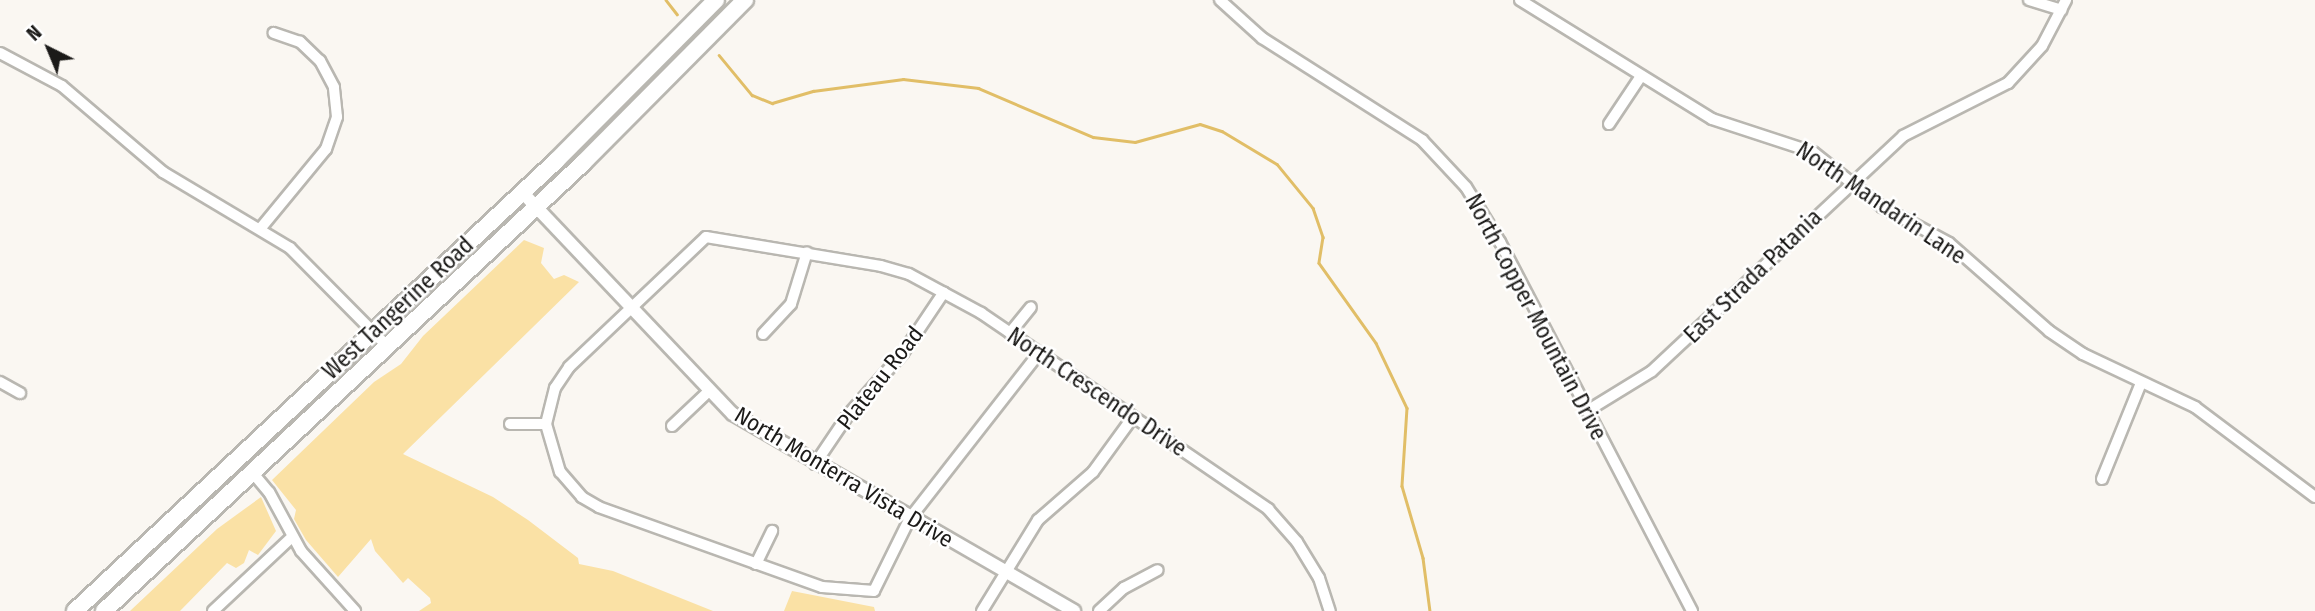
<!DOCTYPE html>
<style>
body{margin:0}
#map{position:relative;width:2315px;height:611px;overflow:hidden;background:#faf7f2;font-family:"Fira Sans Condensed",sans-serif}
div>[style]{position:absolute}
[style*='--x']{left:calc(var(--x)*1px);top:calc(var(--y)*1px);width:calc(var(--w)*1px);rotate:calc(var(--a)*1deg)}
.green>*{inset:0;background:#fae1a5}
.stream>*{height:2.5px;margin:-1.25px;padding:0 1.25px;transform-origin:1.25px;border-radius:1.25px;background:#e1be67}
.roads{filter:drop-shadow(2px 0 #b9b7b1) drop-shadow(-2px 0 #b9b7b1) drop-shadow(0 2px #b9b7b1) drop-shadow(0 -2px #b9b7b1)}
.minor>*{height:10px;margin:-5px;padding:0 5px;transform-origin:5px;border-radius:5px;background:#fff}
.tertiary>*{height:12px;margin:-6px;padding:0 6px;transform-origin:6px;border-radius:6px;background:#fff}
.primary>*{height:16px;margin:-8px;padding:0 8px;transform-origin:8px;border-radius:8px;background:#fff}
span{translate:-50% -50%;white-space:nowrap;text-align:center;line-height:1.15;-webkit-text-stroke:5px #fff;paint-order:stroke}
.street-label{font-size:23px;color:#1b1a18}
.north{position:absolute;left:14px;top:14px;width:70px;height:70px;-webkit-text-stroke:5px #fff;paint-order:stroke;rotate:317deg;font-size:19px;font-weight:700;line-height:28px;text-align:center;color:#1b1a18}
.north::after{content:'';display:block;margin:auto;width:24px;height:32px;background:#1b1a18;clip-path:polygon(50% 0,100% 100%,50% 72%,0 100%)}
</style>
<div id="map">
<div class="green">
<i style="clip-path:polygon(524px 240px,544px 248px,541px 263px,554px 279px,564px 275px,579px 282px,403px 454px,493px 497px,528px 520px,578px 558px,579px 564px,613px 571px,713px 611px,419px 611px,431px 603px,430px 598px,408px 578px,403px 583px,375px 551px,371px 539px,338px 577px,306px 540px,294px 519px,296px 510px,272px 480px,374px 382px,401px 364px,423px 336px)"></i>
<i style="clip-path:polygon(261px 497px,276px 531px,258px 555px,249px 550px,244px 563px,236px 568px,227px 563px,180px 611px,130px 611px,217px 529px)"></i>
<i style="clip-path:polygon(792px 591px,874px 607px,875px 611px,784px 611px)"></i>
</div>
<div class="stream">
<i style="--x:666;--y:0;--w:18;--a:52"></i>
<i style="--x:719;--y:55;--w:52;--a:50.5"></i>
<i style="--x:752;--y:95;--w:22;--a:22"></i>
<i style="--x:772;--y:103;--w:43;--a:-16.3"></i>
<i style="--x:813;--y:91;--w:91;--a:-7.6"></i>
<i style="--x:903;--y:79;--w:76;--a:6.8"></i>
<i style="--x:978;--y:88;--w:125;--a:23.1"></i>
<i style="--x:1093;--y:137;--w:42;--a:6.8"></i>
<i style="--x:1135;--y:142;--w:67;--a:-15.5"></i>
<i style="--x:1200;--y:124;--w:23;--a:18"></i>
<i style="--x:1222;--y:131;--w:64;--a:31"></i>
<i style="--x:1277;--y:164;--w:57;--a:50.7"></i>
<i style="--x:1313;--y:208;--w:31;--a:71"></i>
<i style="--x:1323;--y:237;--w:26;--a:99"></i>
<i style="--x:1319;--y:263;--w:98;--a:54.5"></i>
<i style="--x:1376;--y:343;--w:72;--a:64.5"></i>
<i style="--x:1407;--y:408;--w:78;--a:93.7"></i>
<i style="--x:1402;--y:486;--w:75;--a:73.7"></i>
<i style="--x:1423;--y:558;--w:53;--a:82.5"></i>
</div>
<div class="roads">
<div class="minor">
<i style="--x:1220;--y:0;--w:57;--a:42.1"></i>
<i style="--x:1262;--y:38;--w:190;--a:32.5"></i>
<i style="--x:1422;--y:140;--w:64;--a:46.9"></i>
<i style="--x:1466;--y:187;--w:65;--a:58.3"></i>
<i style="--x:1500;--y:242;--w:416;--a:62.5"></i>
<i style="--x:1520;--y:0;--w:226;--a:31.8"></i>
<i style="--x:1712;--y:119;--w:106;--a:18.1"></i>
<i style="--x:1813;--y:152;--w:88;--a:38.6"></i>
<i style="--x:1882;--y:207;--w:76;--a:28.2"></i>
<i style="--x:1949;--y:243;--w:133;--a:41.3"></i>
<i style="--x:2049;--y:331;--w:41;--a:34.1"></i>
<i style="--x:2083;--y:354;--w:124;--a:25.3"></i>
<i style="--x:2195;--y:407;--w:150;--a:36.9"></i>
<i style="--x:2029;--y:0;--w:34;--a:17"></i>
<i style="--x:0;--y:53;--w:70;--a:28"></i>
<i style="--x:62;--y:86;--w:133;--a:40.4"></i>
<i style="--x:163;--y:172;--w:148;--a:30.9"></i>
<i style="--x:290;--y:248;--w:138;--a:45.3"></i>
<i style="--x:1609;--y:124;--w:58;--a:-56.3"></i>
<i style="--x:260;--y:229;--w:104;--a:-50.5"></i>
<i style="--x:326;--y:149;--w:34;--a:-71"></i>
<i style="--x:337;--y:117;--w:30;--a:-96"></i>
<i style="--x:334;--y:87;--w:30;--a:-118"></i>
<i style="--x:320;--y:61;--w:28;--a:-136"></i>
<i style="--x:300;--y:42;--w:28;--a:-161"></i>
<i style="--x:1010;--y:333;--w:33;--a:-51"></i>
<i style="--x:763;--y:334;--w:41;--a:-47"></i>
<i style="--x:791;--y:304;--w:54;--a:-72.9"></i>
<i style="--x:1039;--y:353;--w:209;--a:128"></i>
<i style="--x:910;--y:518;--w:81;--a:116.3"></i>
<i style="--x:874;--y:591;--w:52;--a:-175.6"></i>
<i style="--x:822;--y:587;--w:237;--a:-160.3"></i>
<i style="--x:599;--y:507;--w:20;--a:-150"></i>
<i style="--x:582;--y:497;--w:33;--a:-131"></i>
<i style="--x:560;--y:472;--w:50;--a:-106.3"></i>
<i style="--x:546;--y:424;--w:37;--a:-76"></i>
<i style="--x:555;--y:388;--w:25;--a:-56"></i>
<i style="--x:569;--y:367;--w:189;--a:-43.5"></i>
<i style="--x:706;--y:237;--w:177;--a:9.4"></i>
<i style="--x:881;--y:266;--w:29;--a:16"></i>
<i style="--x:909;--y:274;--w:82;--a:28.4"></i>
<i style="--x:981;--y:313;--w:348;--a:34.3"></i>
<i style="--x:1268;--y:509;--w:44;--a:48.7"></i>
<i style="--x:1297;--y:542;--w:42;--a:58.6"></i>
<i style="--x:1319;--y:578;--w:35;--a:72"></i>
<i style="--x:0;--y:382;--w:23;--a:29"></i>
<i style="--x:1587;--y:411;--w:76;--a:-31.6"></i>
<i style="--x:1652;--y:371;--w:344;--a:-43.1"></i>
<i style="--x:1903;--y:136;--w:118;--a:-26.8"></i>
<i style="--x:2008;--y:83;--w:50;--a:-47.4"></i>
<i style="--x:2042;--y:46;--w:52;--a:-62.4"></i>
<i style="--x:510;--y:424;--w:36;--a:0"></i>
<i style="--x:672;--y:426;--w:50;--a:-43.4"></i>
<i style="--x:815;--y:464;--w:59;--a:-56"></i>
<i style="--x:848;--y:415;--w:83;--a:-48.4"></i>
<i style="--x:903;--y:353;--w:73;--a:-56.1"></i>
<i style="--x:252;--y:472;--w:26;--a:50"></i>
<i style="--x:269;--y:492;--w:67;--a:61.5"></i>
<i style="--x:301;--y:551;--w:81;--a:48"></i>
<i style="--x:2102;--y:479;--w:104;--a:-67.9"></i>
<i style="--x:756;--y:564;--w:37;--a:-64"></i>
<i style="--x:213;--y:611;--w:108;--a:-43.1"></i>
<i style="--x:982;--y:611;--w:107;--a:-58.4"></i>
<i style="--x:1038;--y:520;--w:73;--a:-41.1"></i>
<i style="--x:1093;--y:472;--w:68;--a:-54"></i>
<i style="--x:1099;--y:611;--w:34;--a:-43"></i>
<i style="--x:1124;--y:588;--w:38;--a:-28"></i>
</div>
<div class="tertiary">
<i style="--x:522;--y:192;--w:306;--a:46.5"></i>
<i style="--x:733;--y:414;--w:394;--a:30"></i>
</div>
<div class="primary">
<i style="--x:75;--y:611;--w:659;--a:-43.09"></i>
<i style="--x:556;--y:161;--w:227;--a:-45.2"></i>
<i style="--x:104;--y:611;--w:656;--a:-43.08"></i>
<i style="--x:583;--y:163;--w:230;--a:-45.2"></i>
</div>
</div>
<div class="street-label">
<span style="left:1881px;top:203px;rotate:34deg">North Mandarin Lane</span>
<span style="left:1753px;top:276px;rotate:-44deg">East Strada Patania</span>
<span style="left:398px;top:308px;rotate:-43deg">West Tangerine Road</span>
<span style="left:1536px;top:317px;rotate:62deg">North Copper Mountain Drive</span>
<span style="left:880px;top:378px;rotate:-52deg">Plateau Road</span>
<span style="left:1097px;top:392px;rotate:34deg">North Crescendo Drive</span>
<span style="left:844px;top:477px;rotate:31deg">North Monterra Vista Drive</span>
</div>
<div class="north">N</div>
</div>
